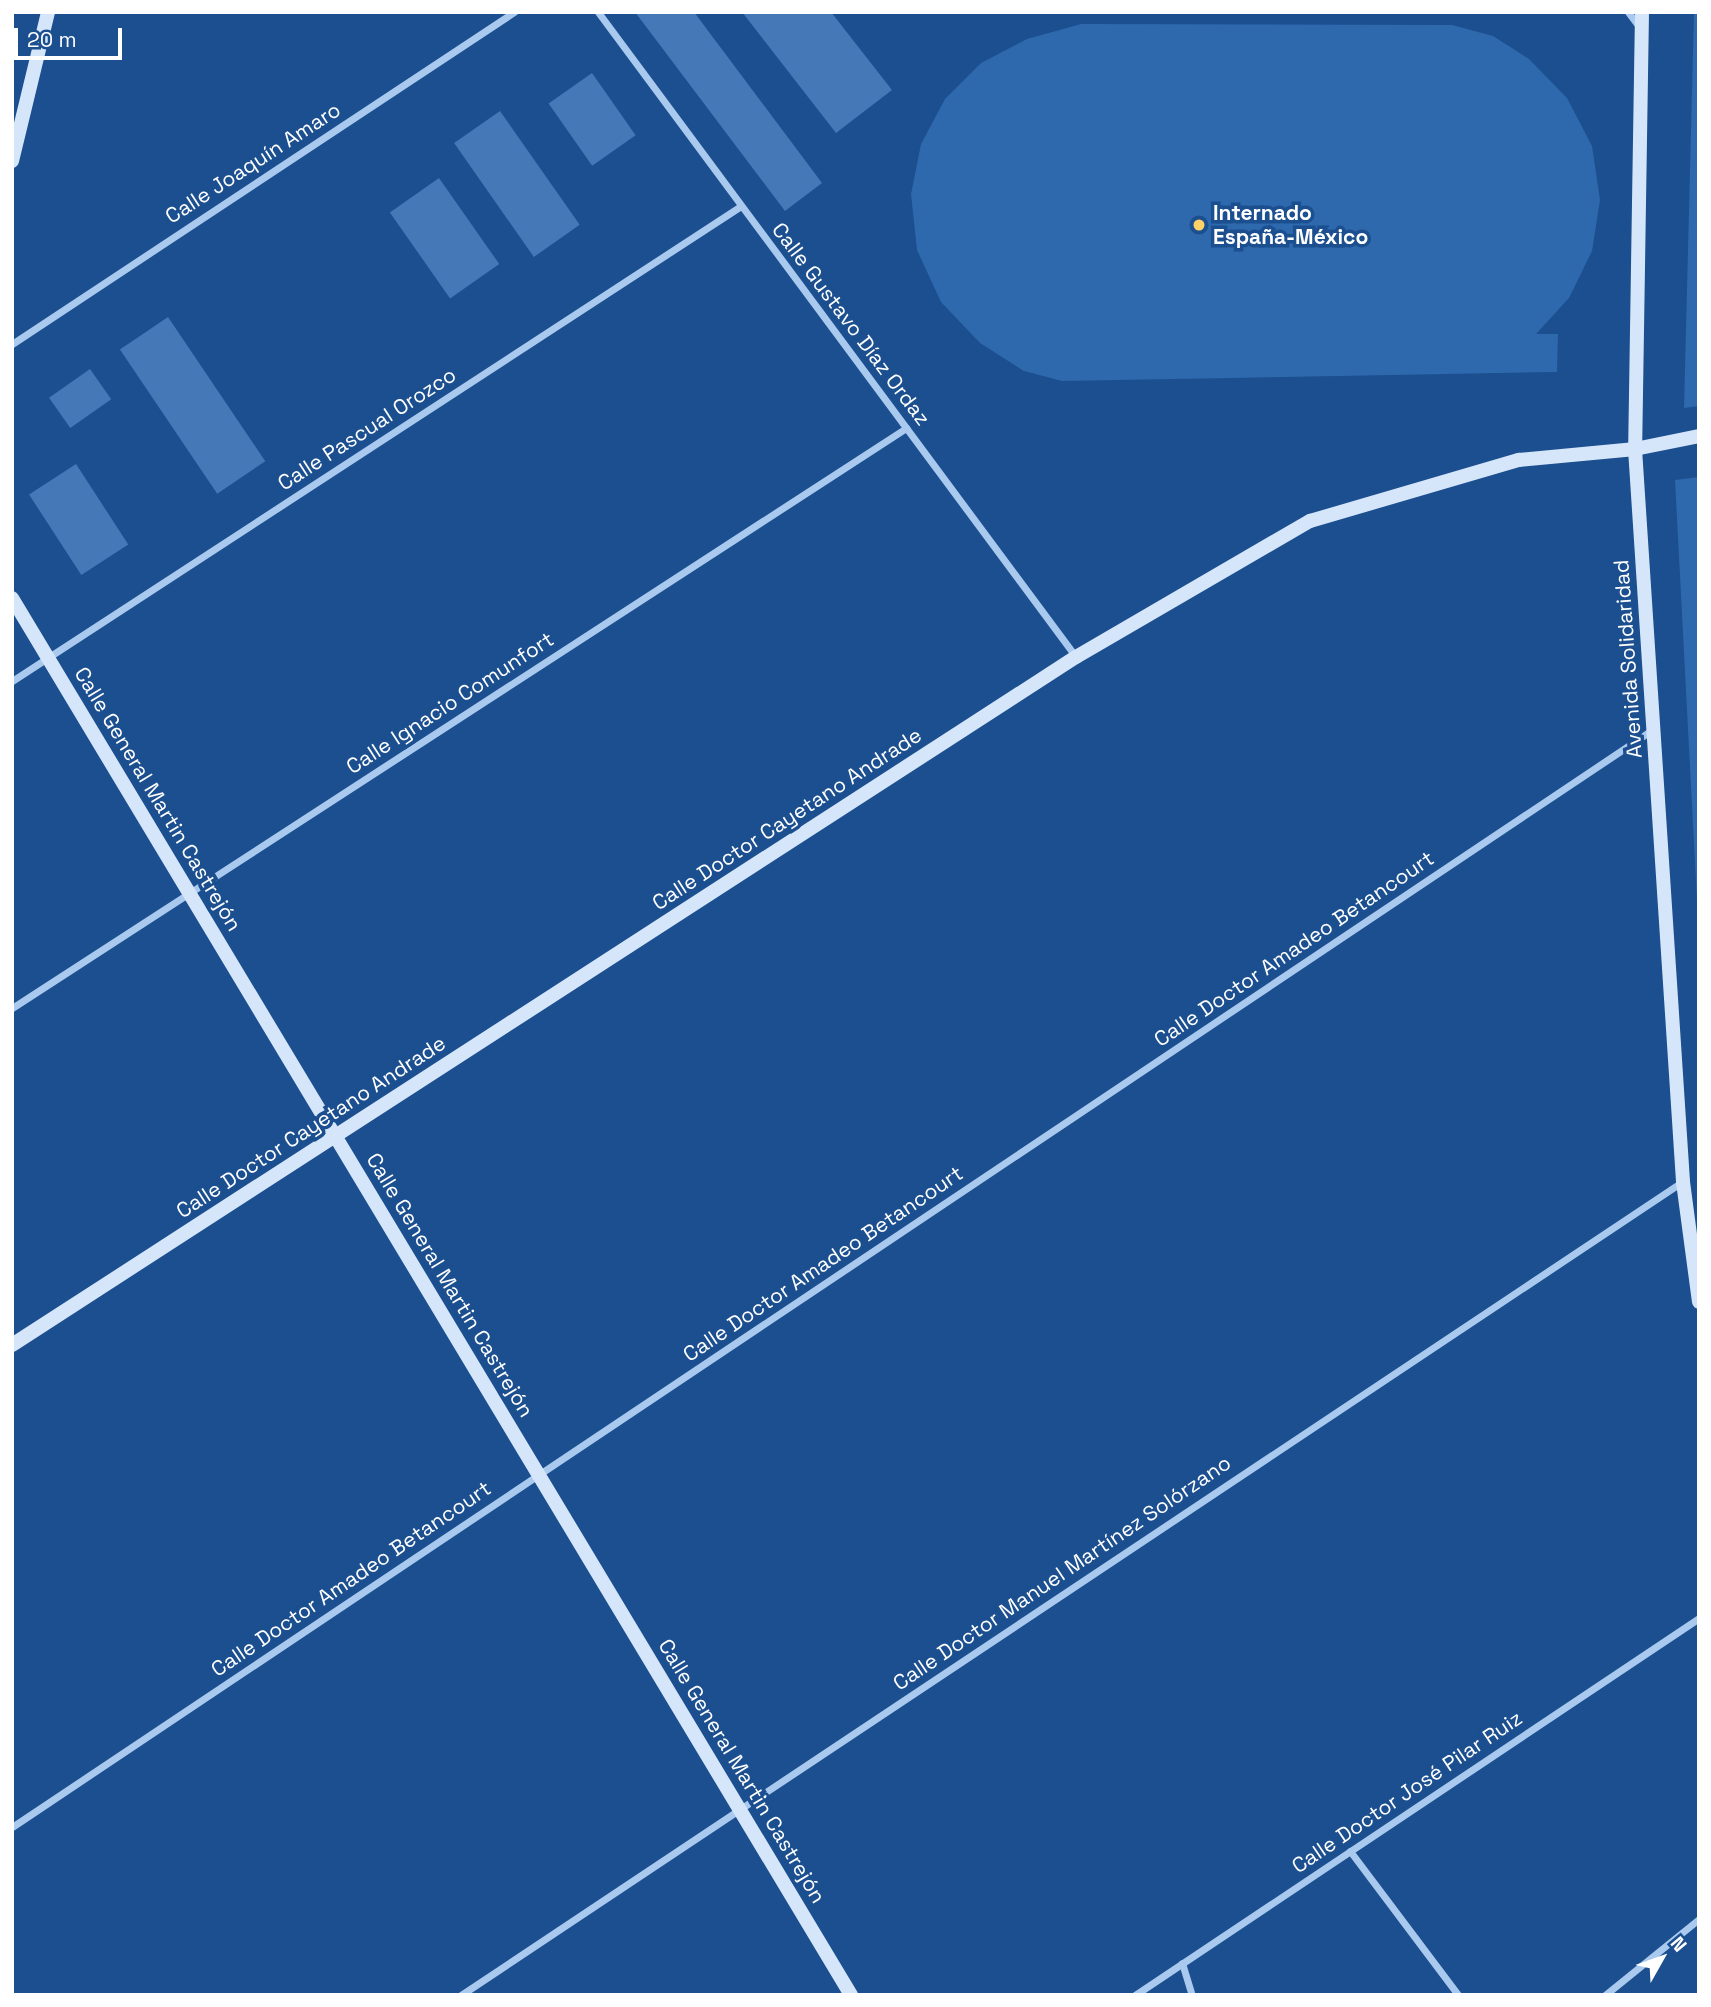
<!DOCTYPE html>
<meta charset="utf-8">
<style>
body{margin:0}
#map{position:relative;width:1711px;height:2007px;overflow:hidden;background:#1b4f8f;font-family:"Space Grotesk",sans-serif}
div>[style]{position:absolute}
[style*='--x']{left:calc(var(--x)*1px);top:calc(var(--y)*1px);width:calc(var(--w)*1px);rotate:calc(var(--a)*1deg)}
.green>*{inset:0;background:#2e69ad}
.building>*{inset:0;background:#4478b7;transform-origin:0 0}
.street>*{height:7px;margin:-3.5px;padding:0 3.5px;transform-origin:3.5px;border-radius:3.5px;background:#a9c9ee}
.secondary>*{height:14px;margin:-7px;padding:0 7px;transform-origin:7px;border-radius:7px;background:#d6e6fa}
.dots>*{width:19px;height:19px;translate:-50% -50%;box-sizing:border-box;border:4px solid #1b4f8f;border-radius:50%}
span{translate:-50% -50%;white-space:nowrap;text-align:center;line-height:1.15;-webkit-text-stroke:7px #1b4f8f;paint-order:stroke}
.street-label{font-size:21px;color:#fff}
.poi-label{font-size:21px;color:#fff;font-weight:700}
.left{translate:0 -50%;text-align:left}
.frame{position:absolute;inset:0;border:14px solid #fff;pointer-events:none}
.north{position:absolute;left:1627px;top:1923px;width:70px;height:70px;-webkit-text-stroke:5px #1b4f8f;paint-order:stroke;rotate:50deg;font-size:19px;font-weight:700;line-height:28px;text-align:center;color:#fff}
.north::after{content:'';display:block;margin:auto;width:24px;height:32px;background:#fff;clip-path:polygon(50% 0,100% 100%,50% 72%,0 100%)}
.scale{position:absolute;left:14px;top:28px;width:108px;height:32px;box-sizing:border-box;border:4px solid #fff;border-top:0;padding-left:9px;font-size:21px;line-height:24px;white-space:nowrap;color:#fff;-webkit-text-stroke:5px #1b4f8f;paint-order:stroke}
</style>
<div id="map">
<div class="green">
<i style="clip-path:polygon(1694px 12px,1699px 12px,1699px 406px,1684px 408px)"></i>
<i style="clip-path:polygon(1081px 24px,1452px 25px,1493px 36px,1529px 59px,1567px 98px,1592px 146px,1600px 200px,1592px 251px,1569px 298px,1536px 334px,1558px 334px,1557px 372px,1062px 381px,1024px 371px,980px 343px,941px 302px,917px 250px,911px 194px,921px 144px,945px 99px,981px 63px,1027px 39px)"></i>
<i style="clip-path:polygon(1699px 477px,1699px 939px,1675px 480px)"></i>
</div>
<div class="building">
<i style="clip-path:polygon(635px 12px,694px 12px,822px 183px,785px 211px)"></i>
<i style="clip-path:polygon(742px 12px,831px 12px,892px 90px,836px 133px)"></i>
<i style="left:592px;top:73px;width:76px;height:53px;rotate:55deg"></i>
<i style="left:500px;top:111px;width:139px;height:56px;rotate:55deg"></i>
<i style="left:439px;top:178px;width:105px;height:60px;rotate:55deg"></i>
<i style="left:168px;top:317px;width:174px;height:58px;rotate:56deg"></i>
<i style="left:90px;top:369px;width:37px;height:50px;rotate:55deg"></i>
<i style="left:76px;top:464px;width:96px;height:56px;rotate:57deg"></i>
</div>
<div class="street">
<i style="--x:598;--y:12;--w:803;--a:53.46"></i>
<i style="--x:1628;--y:12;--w:20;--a:53"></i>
<i style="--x:12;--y:344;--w:602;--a:-33.48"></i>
<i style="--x:12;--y:681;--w:870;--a:-33.09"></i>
<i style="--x:12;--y:1008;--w:1066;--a:-32.97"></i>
<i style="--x:12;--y:1827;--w:1973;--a:-33.78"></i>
<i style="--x:1350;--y:1851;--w:180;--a:53.1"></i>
<i style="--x:1182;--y:1963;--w:34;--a:73"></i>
<i style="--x:461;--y:1995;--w:1467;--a:-33.66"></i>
<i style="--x:1135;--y:1995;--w:678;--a:-33.76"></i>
<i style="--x:1605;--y:1995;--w:121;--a:-39"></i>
</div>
<div class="secondary">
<i style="--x:1642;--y:12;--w:437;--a:90.9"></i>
<i style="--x:1635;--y:449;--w:735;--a:86.25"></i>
<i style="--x:1683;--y:1182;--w:121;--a:82.4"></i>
<i style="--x:12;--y:161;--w:153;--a:-76.4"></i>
<i style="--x:12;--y:598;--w:1630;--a:59.01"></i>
<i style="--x:12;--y:1345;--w:1267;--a:-32.89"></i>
<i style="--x:1076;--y:657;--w:271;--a:-30.2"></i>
<i style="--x:1310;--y:521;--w:218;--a:-16.3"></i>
<i style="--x:1519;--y:460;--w:117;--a:-5.4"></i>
<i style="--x:1635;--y:449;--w:65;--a:-11.5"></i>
</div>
<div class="dots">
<i style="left:1199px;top:225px;background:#ffd166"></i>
</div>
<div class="street-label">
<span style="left:253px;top:163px;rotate:-33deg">Calle Joaquín Amaro</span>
<span style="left:851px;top:324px;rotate:53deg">Calle Gustavo Díaz Ordaz</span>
<span style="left:367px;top:429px;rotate:-33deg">Calle Pascual Orozco</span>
<span style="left:1628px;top:659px;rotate:-94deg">Avenida Solidaridad</span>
<span style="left:450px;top:703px;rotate:-33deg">Calle Ignacio Comunfort</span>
<span style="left:158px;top:799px;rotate:59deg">Calle General Martin Castrejón</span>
<span style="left:787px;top:819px;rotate:-33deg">Calle Doctor Cayetano Andrade</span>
<span style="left:1294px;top:949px;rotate:-34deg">Calle Doctor Amadeo Betancourt</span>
<span style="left:311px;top:1127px;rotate:-33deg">Calle Doctor Cayetano Andrade</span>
<span style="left:823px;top:1264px;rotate:-34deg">Calle Doctor Amadeo Betancourt</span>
<span style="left:450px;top:1285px;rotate:59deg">Calle General Martin Castrejón</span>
<span style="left:1062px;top:1573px;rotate:-34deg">Calle Doctor Manuel Martínez Solórzano</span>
<span style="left:351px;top:1579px;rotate:-34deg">Calle Doctor Amadeo Betancourt</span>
<span style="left:742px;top:1771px;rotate:59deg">Calle General Martin Castrejón</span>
<span style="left:1407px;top:1792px;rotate:-34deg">Calle Doctor José Pilar Ruiz</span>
</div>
<div class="poi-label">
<span class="left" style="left:1213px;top:225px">Internado<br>España-México</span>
</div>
<div class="frame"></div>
<div class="north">N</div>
<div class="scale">20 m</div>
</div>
